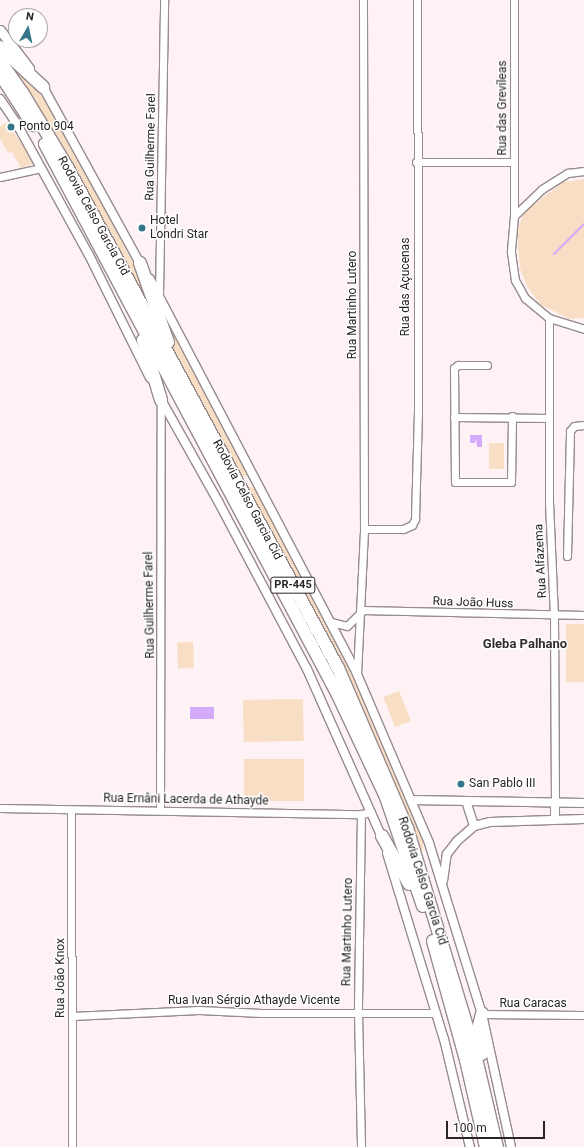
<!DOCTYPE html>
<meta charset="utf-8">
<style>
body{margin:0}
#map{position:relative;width:584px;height:1147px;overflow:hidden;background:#fef2f4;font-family:Roboto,sans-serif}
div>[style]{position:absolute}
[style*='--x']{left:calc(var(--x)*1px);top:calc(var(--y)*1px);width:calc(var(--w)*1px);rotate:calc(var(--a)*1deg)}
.green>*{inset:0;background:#f8dec5;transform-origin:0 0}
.water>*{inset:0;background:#d4abfb;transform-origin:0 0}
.stream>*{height:2px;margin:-1px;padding:0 1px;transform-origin:1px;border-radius:1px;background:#d4abfb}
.roads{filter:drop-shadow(1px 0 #968b8d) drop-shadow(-1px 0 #968b8d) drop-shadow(0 1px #968b8d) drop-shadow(0 -1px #968b8d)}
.minor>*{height:7px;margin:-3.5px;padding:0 3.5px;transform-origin:3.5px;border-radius:3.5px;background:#fff}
.tertiary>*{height:8px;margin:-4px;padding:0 4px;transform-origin:4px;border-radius:4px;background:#fff}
.secondary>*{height:9px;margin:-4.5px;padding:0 4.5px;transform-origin:4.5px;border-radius:4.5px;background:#fff}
.motorway>*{height:12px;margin:-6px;padding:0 6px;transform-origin:6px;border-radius:6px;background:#fff}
.dots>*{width:11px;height:11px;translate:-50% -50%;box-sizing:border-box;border:2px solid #fff;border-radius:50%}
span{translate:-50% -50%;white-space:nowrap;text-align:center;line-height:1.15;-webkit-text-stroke:3px #fff;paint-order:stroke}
.shield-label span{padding:1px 3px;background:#fff;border:1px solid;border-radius:3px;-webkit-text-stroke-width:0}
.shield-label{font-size:11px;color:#292425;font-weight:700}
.street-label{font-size:12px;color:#292425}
.poi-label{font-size:12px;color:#292425}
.left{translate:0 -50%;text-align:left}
.neighbourhood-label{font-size:13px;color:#352c2e;font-weight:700}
.north{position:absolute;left:8px;top:8px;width:40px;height:40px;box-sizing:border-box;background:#fff;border:1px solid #a9a7a8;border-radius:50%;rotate:9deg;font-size:11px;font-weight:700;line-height:16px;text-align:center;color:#292425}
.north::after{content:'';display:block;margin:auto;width:14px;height:18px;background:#357789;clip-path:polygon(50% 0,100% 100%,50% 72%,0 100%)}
.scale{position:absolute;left:446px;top:1121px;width:99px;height:18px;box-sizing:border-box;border:2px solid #292425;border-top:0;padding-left:5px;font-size:12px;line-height:14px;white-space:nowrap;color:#292425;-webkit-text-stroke:3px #fff;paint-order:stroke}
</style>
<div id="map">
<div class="green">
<i style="clip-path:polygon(6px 61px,35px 86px,54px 113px,144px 284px,166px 340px)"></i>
<i style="clip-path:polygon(7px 122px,34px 163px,21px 168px,12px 152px,8px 153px,0 139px,0 126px)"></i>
<i style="clip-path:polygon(584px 179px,584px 318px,569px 319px,540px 304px,528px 288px,520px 269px,517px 232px,524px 212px,563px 182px)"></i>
<i style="clip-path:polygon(170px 328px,208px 399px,249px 476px,238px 477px,175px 355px)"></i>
<i style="left:489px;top:443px;width:15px;height:26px"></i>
<i style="clip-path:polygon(245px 485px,256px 489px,363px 697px,394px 769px,391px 772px,396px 772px,423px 840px,423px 850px,419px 854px)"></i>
<i style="left:566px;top:624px;width:18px;height:58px"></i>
<i style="left:193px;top:642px;width:26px;height:16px;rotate:88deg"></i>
<i style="left:399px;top:691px;width:32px;height:17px;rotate:68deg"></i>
<i style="left:303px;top:699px;width:42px;height:60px;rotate:89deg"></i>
<i style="left:304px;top:759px;width:42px;height:60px;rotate:90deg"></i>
</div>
<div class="water">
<i style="clip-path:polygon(470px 435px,482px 435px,482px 447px,477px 447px,476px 439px,475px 443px,470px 443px)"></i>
<i style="left:190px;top:707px;width:24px;height:12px"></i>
</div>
<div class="stream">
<i style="--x:554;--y:254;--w:42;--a:-45"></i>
</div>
<div class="roads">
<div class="minor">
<i style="--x:514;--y:0;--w:216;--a:90"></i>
<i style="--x:514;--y:216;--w:36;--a:95"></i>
<i style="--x:511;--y:252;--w:28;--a:82"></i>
<i style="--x:515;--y:280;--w:21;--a:61"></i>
<i style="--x:525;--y:298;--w:31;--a:40"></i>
<i style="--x:549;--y:318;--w:37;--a:17"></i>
<i style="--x:416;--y:162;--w:98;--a:0"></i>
<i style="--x:0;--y:177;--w:42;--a:-12.4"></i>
<i style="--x:514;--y:216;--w:39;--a:-44"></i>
<i style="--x:542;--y:189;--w:31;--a:-32"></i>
<i style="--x:568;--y:173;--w:16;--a:-7"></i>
<i style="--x:159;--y:295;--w:295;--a:-89"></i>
<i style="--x:549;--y:318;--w:184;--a:90"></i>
<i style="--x:549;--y:502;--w:113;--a:87.5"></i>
<i style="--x:554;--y:615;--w:188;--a:89.7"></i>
<i style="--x:487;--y:365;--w:29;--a:180"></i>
<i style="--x:458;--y:365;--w:5;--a:143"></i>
<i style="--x:454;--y:368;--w:114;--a:89.5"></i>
<i style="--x:455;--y:482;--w:56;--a:0"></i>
<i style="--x:511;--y:482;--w:66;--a:-89.1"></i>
<i style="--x:454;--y:417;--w:95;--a:0.6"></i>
<i style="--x:364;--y:529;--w:39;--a:0"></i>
<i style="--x:403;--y:529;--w:10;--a:-24"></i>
<i style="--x:412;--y:525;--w:7;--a:-63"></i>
<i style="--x:415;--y:519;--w:107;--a:-88.4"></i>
<i style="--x:418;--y:412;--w:412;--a:-90.1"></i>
<i style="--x:567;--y:556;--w:125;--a:-88.6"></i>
<i style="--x:570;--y:431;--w:6;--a:-51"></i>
<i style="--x:574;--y:426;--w:10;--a:-6"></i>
<i style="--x:362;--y:610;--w:222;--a:1.3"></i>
<i style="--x:331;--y:622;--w:16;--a:14"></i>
<i style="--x:347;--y:626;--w:21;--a:-45"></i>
<i style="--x:357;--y:674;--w:145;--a:-87.2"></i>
<i style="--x:364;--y:529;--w:529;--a:-90.11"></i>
<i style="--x:0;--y:808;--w:361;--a:1"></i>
<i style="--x:361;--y:814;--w:10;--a:-11"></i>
<i style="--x:71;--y:810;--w:337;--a:89.8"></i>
<i style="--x:160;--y:810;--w:410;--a:-89.9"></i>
<i style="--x:361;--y:814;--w:199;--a:90.9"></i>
<i style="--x:358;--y:1013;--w:134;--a:88.7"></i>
<i style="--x:482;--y:1014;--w:102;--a:0.6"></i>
<i style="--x:72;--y:1016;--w:127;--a:-2.7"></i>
<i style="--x:199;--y:1010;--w:62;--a:2.8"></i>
<i style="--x:261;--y:1013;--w:175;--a:0"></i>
</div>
<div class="tertiary">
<i style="--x:43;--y:87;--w:205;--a:61.2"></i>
<i style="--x:0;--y:99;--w:32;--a:56"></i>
<i style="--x:18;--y:126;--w:147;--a:61.2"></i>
<i style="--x:89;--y:255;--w:137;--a:63.6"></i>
<i style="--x:150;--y:279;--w:438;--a:62.3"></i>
<i style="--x:354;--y:667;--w:191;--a:66.9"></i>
<i style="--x:429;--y:843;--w:179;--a:72.8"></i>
<i style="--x:482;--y:1014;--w:136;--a:77.7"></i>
<i style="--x:159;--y:396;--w:123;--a:60.7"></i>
<i style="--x:219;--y:503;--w:188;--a:62.1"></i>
<i style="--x:307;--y:669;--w:187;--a:66"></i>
<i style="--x:411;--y:800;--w:173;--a:1"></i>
<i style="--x:466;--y:801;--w:26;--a:72"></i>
<i style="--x:555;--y:819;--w:16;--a:-90"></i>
<i style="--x:387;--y:853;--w:195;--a:73"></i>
<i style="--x:444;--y:1039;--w:111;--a:76.5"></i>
<i style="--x:443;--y:881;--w:27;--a:-82"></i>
<i style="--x:447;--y:854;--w:16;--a:-52"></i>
<i style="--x:457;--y:841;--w:23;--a:-41"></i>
<i style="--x:474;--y:826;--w:16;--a:-14"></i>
<i style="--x:490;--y:822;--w:94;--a:-1.8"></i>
</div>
<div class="secondary">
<i style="--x:0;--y:30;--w:48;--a:52.7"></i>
</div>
<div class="motorway">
<i style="--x:0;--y:47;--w:59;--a:42.9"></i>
<i style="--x:0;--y:61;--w:38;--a:55"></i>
<i style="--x:22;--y:92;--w:85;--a:58.9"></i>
<i style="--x:66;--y:165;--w:572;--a:61.6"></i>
<i style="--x:338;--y:668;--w:174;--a:66.7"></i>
<i style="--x:407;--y:828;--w:232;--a:73.2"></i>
<i style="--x:474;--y:1050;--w:100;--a:76.7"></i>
<i style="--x:0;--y:74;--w:61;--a:57.1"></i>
<i style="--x:45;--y:144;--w:622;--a:61.99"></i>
<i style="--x:337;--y:693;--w:115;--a:64.8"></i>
<i style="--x:386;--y:797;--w:115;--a:71.3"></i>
<i style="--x:140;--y:263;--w:84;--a:70.5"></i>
<i style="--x:143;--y:340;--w:63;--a:73.3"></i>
<i style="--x:382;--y:836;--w:55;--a:60.6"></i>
<i style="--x:433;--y:941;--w:123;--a:74.5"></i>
<i style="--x:466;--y:1060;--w:89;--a:77.1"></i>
<i style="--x:482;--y:1054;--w:25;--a:-99"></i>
<i style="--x:478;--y:1029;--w:16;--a:-75"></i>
</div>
</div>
<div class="dots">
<i style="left:11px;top:127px;background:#357789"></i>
<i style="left:142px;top:228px;background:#357789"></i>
<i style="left:461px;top:784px;background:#357789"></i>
</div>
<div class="shield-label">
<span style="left:293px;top:585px">PR-445</span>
</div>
<div class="street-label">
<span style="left:503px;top:108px;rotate:-90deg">Rua das Grevíleas</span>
<span style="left:151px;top:147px;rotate:-89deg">Rua Guilherme Farel</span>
<span style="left:93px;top:216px;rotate:61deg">Rodovia Celso Garcia Cid</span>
<span style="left:406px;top:287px;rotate:-90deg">Rua das Açucenas</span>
<span style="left:353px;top:305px;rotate:-90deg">Rua Martinho Lutero</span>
<span style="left:247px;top:500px;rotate:62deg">Rodovia Celso Garcia Cid</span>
<span style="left:541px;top:561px;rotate:-93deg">Rua Alfazema</span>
<span style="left:473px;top:603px;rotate:2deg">Rua João Huss</span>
<span style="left:150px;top:605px;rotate:-91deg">Rua Guilherme Farel</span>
<span style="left:186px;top:800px;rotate:1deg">Rua Ernâni Lacerda de Athayde</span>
<span style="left:422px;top:881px;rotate:72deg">Rodovia Celso Garcia Cid</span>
<span style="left:348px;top:932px;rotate:-89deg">Rua Martinho Lutero</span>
<span style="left:61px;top:978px;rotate:-90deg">Rua João Knox</span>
<span style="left:254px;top:1001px">Rua Ivan Sérgio Athayde Vicente</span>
<span style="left:533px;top:1004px">Rua Caracas</span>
</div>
<div class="poi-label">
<span class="left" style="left:19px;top:127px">Ponto 904</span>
<span class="left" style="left:150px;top:228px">Hotel<br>Londri Star</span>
<span class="left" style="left:469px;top:784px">San Pablo III</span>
</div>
<div class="neighbourhood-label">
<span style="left:525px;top:644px">Gleba Palhano</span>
</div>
<div class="north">N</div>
<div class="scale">100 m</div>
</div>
